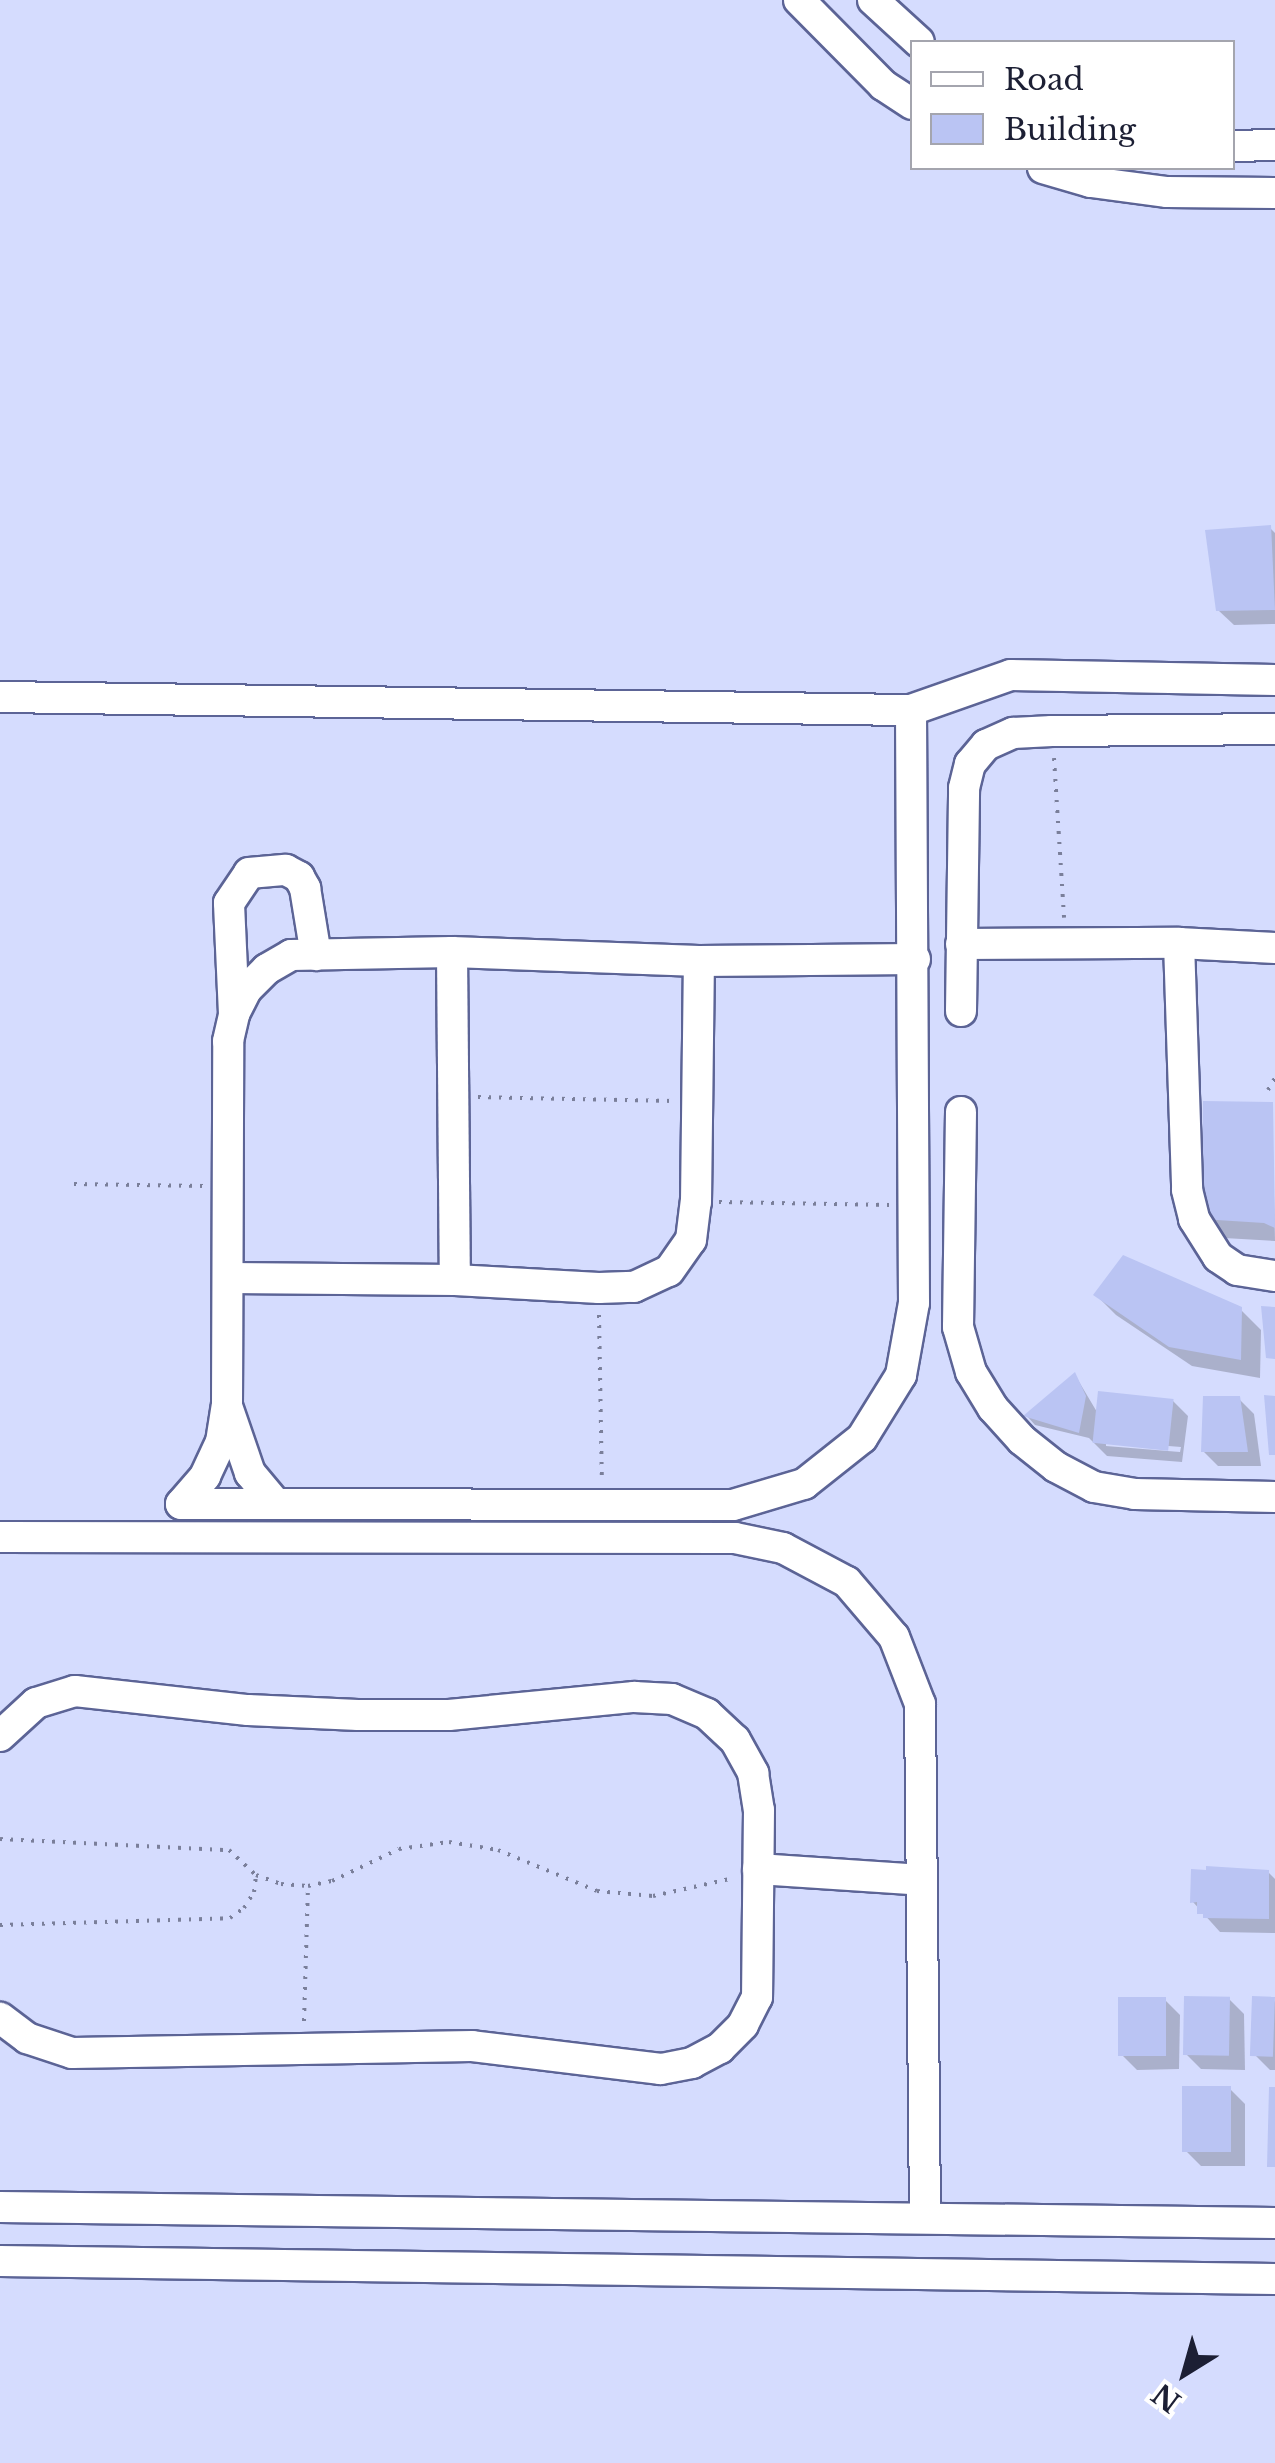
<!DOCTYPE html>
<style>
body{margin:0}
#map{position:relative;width:1275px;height:2463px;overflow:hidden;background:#d5dcfe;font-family:"Libre Baskerville",serif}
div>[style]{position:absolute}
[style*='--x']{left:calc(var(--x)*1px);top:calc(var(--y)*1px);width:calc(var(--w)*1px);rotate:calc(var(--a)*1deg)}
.shadow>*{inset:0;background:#0003}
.building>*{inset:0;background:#bac4f3;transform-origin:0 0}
.path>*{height:4px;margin-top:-2px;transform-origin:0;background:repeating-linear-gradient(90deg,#7a7f9a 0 2.5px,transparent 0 10.5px)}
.roads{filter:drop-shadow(2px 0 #5c6496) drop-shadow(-2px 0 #5c6496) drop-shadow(0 2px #5c6496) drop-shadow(0 -2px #5c6496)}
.minor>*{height:30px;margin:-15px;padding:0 15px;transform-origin:15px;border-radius:15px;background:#fff}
span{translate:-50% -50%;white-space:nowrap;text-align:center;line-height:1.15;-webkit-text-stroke:9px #fff;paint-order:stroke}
.legend{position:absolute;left:910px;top:40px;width:325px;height:130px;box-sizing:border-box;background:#fff;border:2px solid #a4a5ae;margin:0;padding:12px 18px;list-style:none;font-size:30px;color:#1c1f34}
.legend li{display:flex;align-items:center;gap:20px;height:50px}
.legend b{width:50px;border:2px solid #a4a5ae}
.north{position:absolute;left:1135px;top:2323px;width:100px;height:100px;-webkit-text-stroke:8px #fff;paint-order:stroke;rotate:217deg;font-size:28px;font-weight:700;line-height:40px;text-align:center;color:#1c1f34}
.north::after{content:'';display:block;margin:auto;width:35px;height:45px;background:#1c1f34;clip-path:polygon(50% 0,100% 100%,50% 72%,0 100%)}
</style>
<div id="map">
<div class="shadow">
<i style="clip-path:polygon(1270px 528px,1275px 533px,1275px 624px,1234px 625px,1218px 610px)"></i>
<i style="clip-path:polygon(1272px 1104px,1275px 1241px,1224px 1238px,1204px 1218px)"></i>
<i style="clip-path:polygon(1096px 1295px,1240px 1309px,1261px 1330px,1260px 1378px,1192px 1366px,1116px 1315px)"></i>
<i style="clip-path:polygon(evenodd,1075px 1375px,1097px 1412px,1173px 1401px,1188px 1416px,1182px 1462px,1107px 1456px,1089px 1438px,1035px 1425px,1027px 1416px,1075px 1375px,1106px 1441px,1181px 1447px,1180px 1452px,1106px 1446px,1106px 1441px)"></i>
<i style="clip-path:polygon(1239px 1399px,1254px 1414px,1261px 1466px,1218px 1466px,1203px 1451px)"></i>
<i style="clip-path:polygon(1268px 1872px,1275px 1879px,1275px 1933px,1220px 1932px,1193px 1902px)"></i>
<i style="clip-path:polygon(1229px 1999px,1244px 2014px,1245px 2070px,1201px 2069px,1186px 2054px)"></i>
<i style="clip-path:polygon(1165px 2000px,1180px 2015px,1179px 2069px,1137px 2070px,1122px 2055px)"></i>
<i style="clip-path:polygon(1275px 2000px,1275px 2070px,1270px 2070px,1255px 2055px)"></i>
<i style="clip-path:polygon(1230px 2089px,1245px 2104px,1245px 2166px,1201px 2166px,1186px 2151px)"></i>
</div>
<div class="building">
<i style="clip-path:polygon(1271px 525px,1275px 610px,1216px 611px,1205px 530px)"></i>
<i style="clip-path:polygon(1203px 1101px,1273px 1102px,1275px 1228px,1264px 1223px,1201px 1219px)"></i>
<i style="clip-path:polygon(1123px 1255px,1242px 1307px,1241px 1360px,1169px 1347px,1093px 1295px)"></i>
<i style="clip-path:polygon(1261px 1306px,1275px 1307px,1275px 1359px,1266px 1358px)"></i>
<i style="clip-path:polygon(1075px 1372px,1086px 1396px,1079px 1433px,1023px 1416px)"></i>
<i style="left:1098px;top:1391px;width:76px;height:52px;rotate:6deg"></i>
<i style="clip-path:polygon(1264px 1395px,1275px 1396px,1275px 1455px,1269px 1455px)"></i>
<i style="clip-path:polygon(1203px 1396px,1240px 1396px,1248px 1452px,1201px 1452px)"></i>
<i style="clip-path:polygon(1206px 1866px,1269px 1870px,1269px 1919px,1203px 1918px,1203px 1914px,1197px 1914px,1197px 1902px,1190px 1903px,1191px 1869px,1206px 1870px)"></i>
<i style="left:1184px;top:1996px;width:46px;height:59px;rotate:1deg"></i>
<i style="left:1252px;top:1996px;width:23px;height:60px;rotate:2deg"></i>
<i style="left:1118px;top:1997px;width:48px;height:59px"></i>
<i style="left:1182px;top:2086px;width:49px;height:66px"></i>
<i style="clip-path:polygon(1269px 2087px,1275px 2087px,1275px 2167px,1267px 2167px)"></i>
</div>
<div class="path">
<i style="--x:1054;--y:758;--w:160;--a:86.4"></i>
<i style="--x:1268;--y:1090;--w:14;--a:-60"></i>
<i style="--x:478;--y:1097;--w:196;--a:1.2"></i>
<i style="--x:74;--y:1184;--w:130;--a:0.9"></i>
<i style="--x:719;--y:1202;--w:171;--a:1"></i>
<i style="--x:599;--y:1315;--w:165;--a:89"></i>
<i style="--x:0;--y:1839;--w:229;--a:2.8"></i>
<i style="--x:229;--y:1850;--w:37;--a:43"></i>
<i style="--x:256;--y:1875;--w:27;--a:20"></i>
<i style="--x:281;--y:1884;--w:27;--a:4"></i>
<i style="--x:308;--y:1886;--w:25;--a:-12"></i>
<i style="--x:332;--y:1881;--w:74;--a:-25.5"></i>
<i style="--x:399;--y:1849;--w:50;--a:-8"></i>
<i style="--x:449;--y:1842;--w:50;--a:9.3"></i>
<i style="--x:498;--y:1850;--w:107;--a:22.5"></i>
<i style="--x:597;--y:1891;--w:56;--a:5.1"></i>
<i style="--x:653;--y:1896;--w:83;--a:-12.5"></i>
<i style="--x:0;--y:1925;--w:230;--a:-1.7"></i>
<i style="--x:230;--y:1918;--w:17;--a:-36"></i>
<i style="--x:244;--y:1908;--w:19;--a:-58"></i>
<i style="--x:254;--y:1892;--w:17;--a:-83"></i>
<i style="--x:304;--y:2021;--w:135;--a:-88.3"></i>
</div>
<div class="roads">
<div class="minor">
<i style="--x:799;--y:0;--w:120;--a:45.3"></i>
<i style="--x:883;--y:85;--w:35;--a:33"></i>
<i style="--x:873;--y:0;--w:62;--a:42.4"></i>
<i style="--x:1232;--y:146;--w:43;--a:-1.3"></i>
<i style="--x:1043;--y:168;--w:50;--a:16.3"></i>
<i style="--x:1091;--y:182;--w:77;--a:7.5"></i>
<i style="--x:1167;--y:192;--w:108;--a:0.5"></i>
<i style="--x:0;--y:697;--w:911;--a:0.82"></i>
<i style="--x:911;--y:710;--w:106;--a:-19.3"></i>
<i style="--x:1011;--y:675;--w:264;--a:1.1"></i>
<i style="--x:1179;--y:943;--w:247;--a:88.1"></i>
<i style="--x:1187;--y:1190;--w:30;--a:76"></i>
<i style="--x:1194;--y:1219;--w:45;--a:57.7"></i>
<i style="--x:1218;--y:1257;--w:23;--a:34"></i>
<i style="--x:1237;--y:1270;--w:38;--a:9"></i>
<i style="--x:961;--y:944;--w:218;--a:-0.3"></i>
<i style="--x:1179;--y:943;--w:96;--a:3"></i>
<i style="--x:452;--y:952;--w:328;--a:89.5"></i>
<i style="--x:961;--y:1011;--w:223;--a:-89.2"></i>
<i style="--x:964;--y:788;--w:25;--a:-76"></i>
<i style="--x:970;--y:764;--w:25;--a:-50"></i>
<i style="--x:986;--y:745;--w:30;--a:-24"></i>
<i style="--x:1013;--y:733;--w:39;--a:-3"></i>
<i style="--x:1052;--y:731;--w:223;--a:-0.5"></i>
<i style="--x:234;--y:1014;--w:111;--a:-92.6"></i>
<i style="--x:229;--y:903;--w:36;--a:-56"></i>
<i style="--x:249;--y:873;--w:37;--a:-5"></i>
<i style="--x:286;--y:870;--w:15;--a:28"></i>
<i style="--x:299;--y:877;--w:13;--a:61"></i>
<i style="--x:305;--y:888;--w:68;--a:80.7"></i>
<i style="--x:961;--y:1112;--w:215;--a:90.8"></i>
<i style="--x:958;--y:1327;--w:47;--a:73.9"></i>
<i style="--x:971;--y:1372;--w:42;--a:58.6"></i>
<i style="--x:993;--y:1408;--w:43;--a:47.8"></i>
<i style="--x:1022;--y:1440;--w:43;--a:38.5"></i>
<i style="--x:1056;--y:1467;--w:43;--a:27.8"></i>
<i style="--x:1094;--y:1487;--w:42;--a:9.7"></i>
<i style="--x:1135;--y:1494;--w:140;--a:1.2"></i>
<i style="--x:230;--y:1278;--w:225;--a:0.5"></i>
<i style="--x:455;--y:1280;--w:144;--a:3.2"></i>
<i style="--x:599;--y:1288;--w:35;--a:-2"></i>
<i style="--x:634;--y:1287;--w:38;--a:-25"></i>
<i style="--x:669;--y:1271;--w:38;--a:-55"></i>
<i style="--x:691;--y:1240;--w:38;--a:-83"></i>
<i style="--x:696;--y:1202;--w:241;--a:-89.3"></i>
<i style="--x:228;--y:1409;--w:68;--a:71"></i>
<i style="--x:250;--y:1473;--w:40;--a:50"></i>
<i style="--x:181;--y:1504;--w:552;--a:0.1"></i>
<i style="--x:733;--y:1505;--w:74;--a:-16.5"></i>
<i style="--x:804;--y:1484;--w:74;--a:-38.4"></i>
<i style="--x:862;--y:1438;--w:74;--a:-58.2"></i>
<i style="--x:901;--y:1375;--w:73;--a:-79.8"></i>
<i style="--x:914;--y:1303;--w:593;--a:-90.29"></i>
<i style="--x:181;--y:1504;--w:37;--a:-49"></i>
<i style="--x:205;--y:1476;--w:38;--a:-65"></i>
<i style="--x:221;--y:1442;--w:36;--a:-81"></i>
<i style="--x:227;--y:1406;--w:365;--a:-89.8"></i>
<i style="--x:228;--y:1041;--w:28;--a:-77"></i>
<i style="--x:234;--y:1014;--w:28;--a:-63"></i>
<i style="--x:247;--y:989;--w:28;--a:-45"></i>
<i style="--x:267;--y:969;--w:28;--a:-30"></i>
<i style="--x:291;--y:955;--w:161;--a:-1.1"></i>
<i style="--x:452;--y:952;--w:247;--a:2.1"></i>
<i style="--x:699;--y:961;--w:216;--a:-0.5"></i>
<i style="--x:0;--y:1537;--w:735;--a:0.08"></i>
<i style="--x:735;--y:1538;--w:49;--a:11.8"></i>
<i style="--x:783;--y:1548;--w:72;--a:28"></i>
<i style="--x:847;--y:1582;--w:72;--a:49.5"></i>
<i style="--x:894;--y:1637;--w:72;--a:68.8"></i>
<i style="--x:920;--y:1704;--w:512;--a:89.44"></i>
<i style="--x:0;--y:1736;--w:49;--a:-42.5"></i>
<i style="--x:36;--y:1703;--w:41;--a:-17.1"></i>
<i style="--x:75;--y:1691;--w:174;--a:6.3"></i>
<i style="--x:248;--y:1710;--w:110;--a:2.6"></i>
<i style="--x:358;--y:1715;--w:91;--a:0"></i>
<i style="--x:449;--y:1715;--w:186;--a:-5.6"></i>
<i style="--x:634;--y:1697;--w:38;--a:3"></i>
<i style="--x:672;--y:1699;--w:38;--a:23"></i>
<i style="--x:707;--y:1714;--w:38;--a:43"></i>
<i style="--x:735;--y:1740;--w:38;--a:61"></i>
<i style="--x:753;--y:1773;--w:37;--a:81"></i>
<i style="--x:759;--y:1810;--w:187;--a:90.6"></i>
<i style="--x:757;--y:1997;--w:31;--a:117"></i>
<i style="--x:743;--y:2025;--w:33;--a:135"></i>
<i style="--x:720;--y:2048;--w:32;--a:152"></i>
<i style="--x:692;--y:2063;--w:32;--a:169"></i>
<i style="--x:661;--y:2069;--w:190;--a:-173.1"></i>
<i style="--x:472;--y:2046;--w:400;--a:179"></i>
<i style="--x:72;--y:2053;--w:47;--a:-161.6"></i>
<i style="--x:27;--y:2038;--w:34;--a:-143"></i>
<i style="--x:758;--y:1869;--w:164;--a:3.8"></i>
<i style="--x:0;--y:2207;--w:1275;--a:0.72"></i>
<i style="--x:0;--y:2261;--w:1275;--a:0.81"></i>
</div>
</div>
<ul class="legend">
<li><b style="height:12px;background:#fff"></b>Road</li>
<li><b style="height:28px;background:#bac4f3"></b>Building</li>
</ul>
<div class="north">N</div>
</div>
